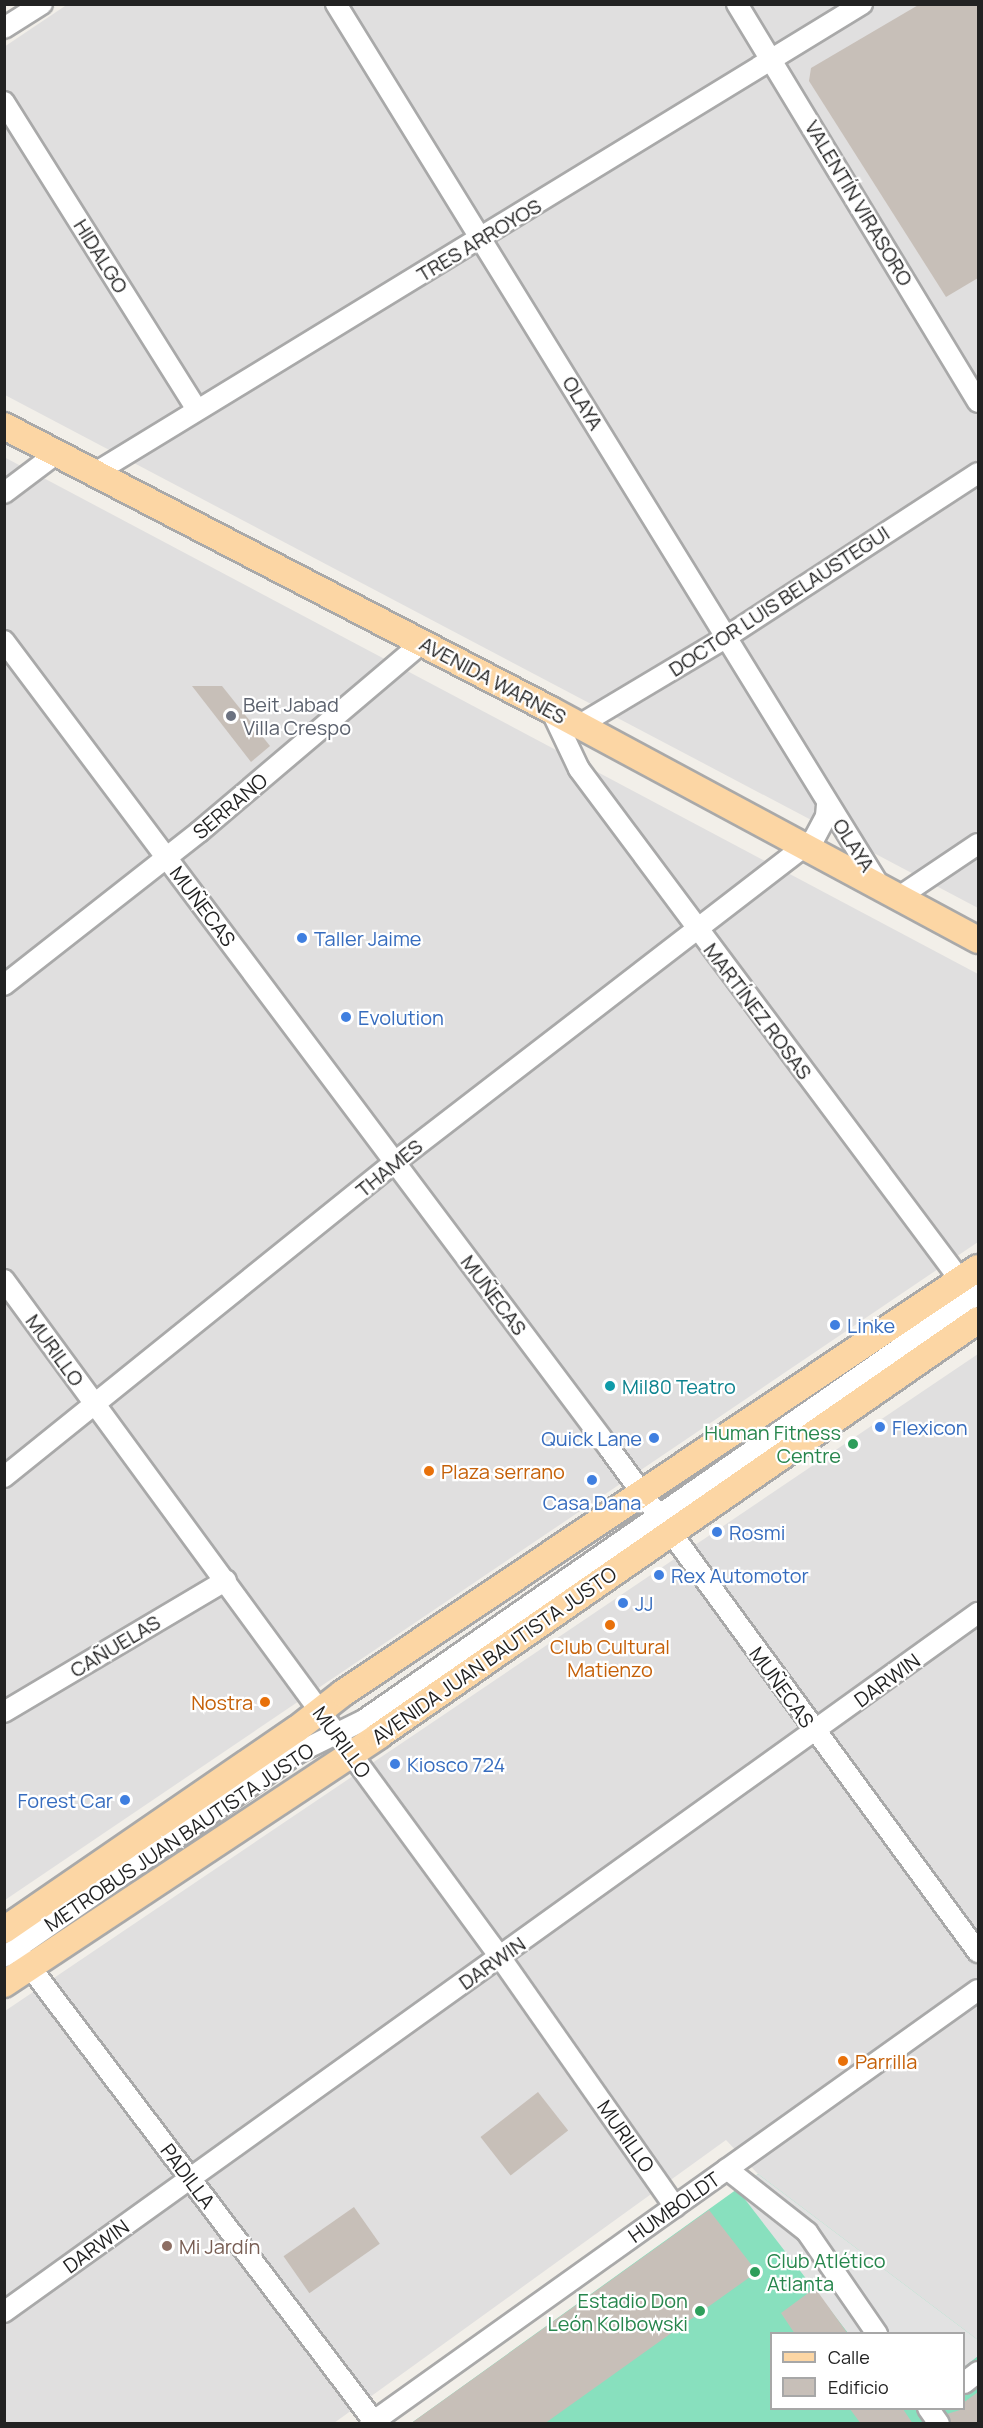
<!DOCTYPE html>
<meta charset="utf-8">
<style>
body{margin:0}
#map{position:relative;width:983px;height:2428px;overflow:hidden;background:#f2efe9;font-family:Manrope,sans-serif}
div>[style]{position:absolute}
[style*='--x']{left:calc(var(--x)*1px);top:calc(var(--y)*1px);width:calc(var(--w)*1px);rotate:calc(var(--a)*1deg)}
.residential>*{inset:0;background:#e0dfdf}
.pitch>*{inset:0;background:#88e0be}
.parking>*{inset:0;background:#e2e2e2}
.building>*{inset:0;background:#c7bfb8;transform-origin:0 0}
.roads{filter:drop-shadow(2px 0 #a9a9a9) drop-shadow(-2px 0 #a9a9a9) drop-shadow(0 2px #a9a9a9) drop-shadow(0 -2px #a9a9a9)}
.minor>*{height:20px;margin:-10px;padding:0 10px;transform-origin:10px;border-radius:10px;background:#fff}
.major>*{height:26px;margin:-13px;padding:0 13px;transform-origin:13px;border-radius:13px;background:#fcd6a4}
.dots>*{width:16px;height:16px;translate:-50% -50%;box-sizing:border-box;border:3px solid #fff;border-radius:50%}
span{translate:-50% -50%;white-space:nowrap;text-align:center;line-height:1.15;-webkit-text-stroke:4.5px #fff;paint-order:stroke}
.street-label{font-size:20px;color:#222}
.worship-label{font-size:20px;color:#5b616d}
.left{translate:0 -50%;text-align:left}
.shop-label{font-size:20px;color:#366cbe}
.right{translate:-100% -50%;text-align:right}
.culture-label{font-size:20px;color:#0d838f}
.leisure-label{font-size:20px;color:#27864d}
.food-label{font-size:20px;color:#c56008}
.education-label{font-size:20px;color:#785e54}
.frame{position:absolute;inset:0;border:6px solid #222;pointer-events:none}
.legend{position:absolute;left:770px;top:2332px;width:195px;height:78px;box-sizing:border-box;background:#fff;border:2px solid #a7a7a7;margin:0;padding:8px 10px;list-style:none;font-size:18px;color:#222}
.legend li{display:flex;align-items:center;gap:12px;height:30px}
.legend b{width:30px;border:2px solid #a7a7a7}
</style>
<div id="map">
<div class="residential">
<i style="clip-path:polygon(68px 4px,978px 5px,978px 908px,5px 395px,4px 47px)"></i>
<i style="clip-path:polygon(4px 457px,978px 974px,978px 1242px,5px 1900px)"></i>
<i style="clip-path:polygon(978px 1354px,978px 2340px,758px 2174px,726px 2140px,334px 2423px,5px 2424px,5px 2011px)"></i>
</div>
<div class="pitch">
<i style="clip-path:polygon(evenodd,758px 2174px,978px 2340px,978px 2423px,410px 2424px,758px 2174px,772px 2334px,964px 2334px,964px 2408px,772px 2408px,772px 2334px)"></i>
</div>
<div class="parking">
<i style="clip-path:polygon(758px 2174px,978px 2340px,978px 2356px,964px 2367px,964px 2334px,848px 2333px,737px 2189px)"></i>
</div>
<div class="building">
<i style="clip-path:polygon(920px 4px,978px 4px,978px 278px,946px 297px,809px 81px,811px 68px)"></i>
<i style="clip-path:polygon(192px 686px,222px 686px,270px 746px,251px 762px)"></i>
<i style="left:538px;top:2092px;width:49px;height:73px;rotate:52deg"></i>
<i style="left:354px;top:2207px;width:45px;height:86px;rotate:55deg"></i>
<i style="clip-path:polygon(709px 2210px,757px 2272px,544px 2424px,410px 2424px)"></i>
<i style="clip-path:polygon(815px 2288px,848px 2334px,795px 2334px,781px 2313px)"></i>
<i style="clip-path:polygon(978px 2392px,978px 2424px,951px 2424px,947px 2414px,963px 2409px,963px 2403px)"></i>
<i style="clip-path:polygon(850px 2409px,903px 2409px,913px 2424px,861px 2424px)"></i>
</div>
<div class="roads">
<div class="minor">
<i style="--x:336;--y:4;--w:1037;--a:58.36"></i>
<i style="--x:737;--y:4;--w:465;--a:58.8"></i>
<i style="--x:4;--y:28;--w:45;--a:-32.3"></i>
<i style="--x:4;--y:102;--w:363;--a:57.9"></i>
<i style="--x:95;--y:473;--w:899;--a:-31.44"></i>
<i style="--x:4;--y:493;--w:66;--a:-37"></i>
<i style="--x:4;--y:641;--w:1009;--a:53.14"></i>
<i style="--x:609;--y:1448;--w:625;--a:53.79"></i>
<i style="--x:551;--y:710;--w:65;--a:64.6"></i>
<i style="--x:579;--y:769;--w:649;--a:53.27"></i>
<i style="--x:578;--y:726;--w:171;--a:-30.9"></i>
<i style="--x:725;--y:638;--w:302;--a:-33.1"></i>
<i style="--x:899;--y:897;--w:95;--a:-33.9"></i>
<i style="--x:4;--y:985;--w:248;--a:-38.1"></i>
<i style="--x:199;--y:832;--w:292;--a:-40.3"></i>
<i style="--x:4;--y:1280;--w:839;--a:53.77"></i>
<i style="--x:500;--y:1957;--w:305;--a:55"></i>
<i style="--x:4;--y:1477;--w:502;--a:-38.86"></i>
<i style="--x:395;--y:1162;--w:529;--a:-37.63"></i>
<i style="--x:814;--y:839;--w:26;--a:-62"></i>
<i style="--x:826;--y:816;--w:12;--a:-85"></i>
<i style="--x:4;--y:1712;--w:258;--a:-30.7"></i>
<i style="--x:21;--y:1955;--w:588;--a:52.88"></i>
<i style="--x:4;--y:1957;--w:357;--a:-34.8"></i>
<i style="--x:297;--y:1753;--w:75;--a:-26.2"></i>
<i style="--x:364;--y:1720;--w:747;--a:-34.75"></i>
<i style="--x:727;--y:2169;--w:102;--a:38.2"></i>
<i style="--x:807;--y:2232;--w:124;--a:55.5"></i>
<i style="--x:4;--y:2312;--w:1199;--a:-35.67"></i>
<i style="--x:964;--y:2383;--w:18;--a:-38"></i>
<i style="--x:928;--y:2408;--w:19;--a:55"></i>
<i style="--x:370;--y:2424;--w:747;--a:-35.52"></i>
</div>
<div class="major">
<i style="--x:4;--y:426;--w:616;--a:27.44"></i>
<i style="--x:551;--y:710;--w:485;--a:28.3"></i>
<i style="--x:4;--y:1930;--w:355;--a:-34.5"></i>
<i style="--x:297;--y:1729;--w:58;--a:-38"></i>
<i style="--x:343;--y:1693;--w:764;--a:-33.79"></i>
<i style="--x:4;--y:1984;--w:449;--a:-33.5"></i>
<i style="--x:378;--y:1736;--w:730;--a:-34.73"></i>
</div>
</div>
<div class="dots">
<i style="left:231px;top:716px;background:#6b7280"></i>
<i style="left:302px;top:938px;background:#3f7fe0"></i>
<i style="left:346px;top:1017px;background:#3f7fe0"></i>
<i style="left:835px;top:1325px;background:#3f7fe0"></i>
<i style="left:610px;top:1386px;background:#0f9aa8"></i>
<i style="left:880px;top:1427px;background:#3f7fe0"></i>
<i style="left:654px;top:1438px;background:#3f7fe0"></i>
<i style="left:853px;top:1444px;background:#2e9e5b"></i>
<i style="left:429px;top:1471px;background:#e8710a"></i>
<i style="left:592px;top:1480px;background:#3f7fe0"></i>
<i style="left:717px;top:1532px;background:#3f7fe0"></i>
<i style="left:659px;top:1575px;background:#3f7fe0"></i>
<i style="left:623px;top:1603px;background:#3f7fe0"></i>
<i style="left:610px;top:1625px;background:#e8710a"></i>
<i style="left:265px;top:1702px;background:#e8710a"></i>
<i style="left:395px;top:1764px;background:#3f7fe0"></i>
<i style="left:125px;top:1800px;background:#3f7fe0"></i>
<i style="left:843px;top:2061px;background:#e8710a"></i>
<i style="left:167px;top:2246px;background:#8d6e63"></i>
<i style="left:755px;top:2272px;background:#2e9e5b"></i>
<i style="left:700px;top:2311px;background:#2e9e5b"></i>
</div>
<div class="street-label">
<span style="left:859px;top:203px;rotate:59deg">VALENTÍN VIRASORO</span>
<span style="left:479px;top:240px;rotate:-31deg">TRES ARROYOS</span>
<span style="left:101px;top:256px;rotate:58deg">HIDALGO</span>
<span style="left:583px;top:403px;rotate:59deg">OLAYA</span>
<span style="left:779px;top:601px;rotate:-33deg">DOCTOR LUIS BELAUSTEGUI</span>
<span style="left:493px;top:680px;rotate:28deg">AVENIDA WARNES</span>
<span style="left:230px;top:806px;rotate:-40deg">SERRANO</span>
<span style="left:854px;top:845px;rotate:57deg">OLAYA</span>
<span style="left:203px;top:906px;rotate:53deg">MUÑECAS</span>
<span style="left:758px;top:1011px;rotate:53deg">MARTÍNEZ ROSAS</span>
<span style="left:389px;top:1168px;rotate:-39deg">THAMES</span>
<span style="left:494px;top:1295px;rotate:53deg">MUÑECAS</span>
<span style="left:55px;top:1350px;rotate:54deg">MURILLO</span>
<span style="left:115px;top:1646px;rotate:-31deg">CAÑUELAS</span>
<span style="left:494px;top:1655px;rotate:-35deg">AVENIDA JUAN BAUTISTA JUSTO</span>
<span style="left:887px;top:1680px;rotate:-36deg">DARWIN</span>
<span style="left:782px;top:1687px;rotate:54deg">MUÑECAS</span>
<span style="left:342px;top:1742px;rotate:54deg">MURILLO</span>
<span style="left:179px;top:1837px;rotate:-34deg">METROBUS JUAN BAUTISTA JUSTO</span>
<span style="left:492px;top:1963px;rotate:-35deg">DARWIN</span>
<span style="left:626px;top:2136px;rotate:55deg">MURILLO</span>
<span style="left:188px;top:2176px;rotate:53deg">PADILLA</span>
<span style="left:674px;top:2207px;rotate:-35deg">HUMBOLDT</span>
<span style="left:96px;top:2246px;rotate:-36deg">DARWIN</span>
</div>
<div class="worship-label">
<span class="left" style="left:243px;top:716px">Beit Jabad<br>Villa Crespo</span>
</div>
<div class="shop-label">
<span class="left" style="left:314px;top:938px">Taller Jaime</span>
<span class="left" style="left:358px;top:1017px">Evolution</span>
<span class="left" style="left:847px;top:1325px">Linke</span>
<span class="left" style="left:892px;top:1427px">Flexicon</span>
<span class="right" style="left:642px;top:1438px">Quick Lane</span>
<span style="left:592px;top:1502px">Casa Dana</span>
<span class="left" style="left:729px;top:1532px">Rosmi</span>
<span class="left" style="left:671px;top:1575px">Rex Automotor</span>
<span class="left" style="left:635px;top:1603px">JJ</span>
<span class="left" style="left:407px;top:1764px">Kiosco 724</span>
<span class="right" style="left:113px;top:1800px">Forest Car</span>
</div>
<div class="culture-label">
<span class="left" style="left:622px;top:1386px">Mil80 Teatro</span>
</div>
<div class="leisure-label">
<span class="right" style="left:841px;top:1444px">Human Fitness<br>Centre</span>
<span class="left" style="left:767px;top:2272px">Club Atlético<br>Atlanta</span>
<span class="right" style="left:688px;top:2312px">Estadio Don<br>León Kolbowski</span>
</div>
<div class="food-label">
<span class="left" style="left:441px;top:1471px">Plaza serrano</span>
<span style="left:610px;top:1658px">Club Cultural<br>Matienzo</span>
<span class="right" style="left:253px;top:1702px">Nostra</span>
<span class="left" style="left:855px;top:2061px">Parrilla</span>
</div>
<div class="education-label">
<span class="left" style="left:179px;top:2246px">Mi Jardín</span>
</div>
<div class="frame"></div>
<ul class="legend">
<li><b style="height:8px;background:#fcd6a4"></b>Calle</li>
<li><b style="height:16px;background:#c7bfb8"></b>Edificio</li>
</ul>
</div>
